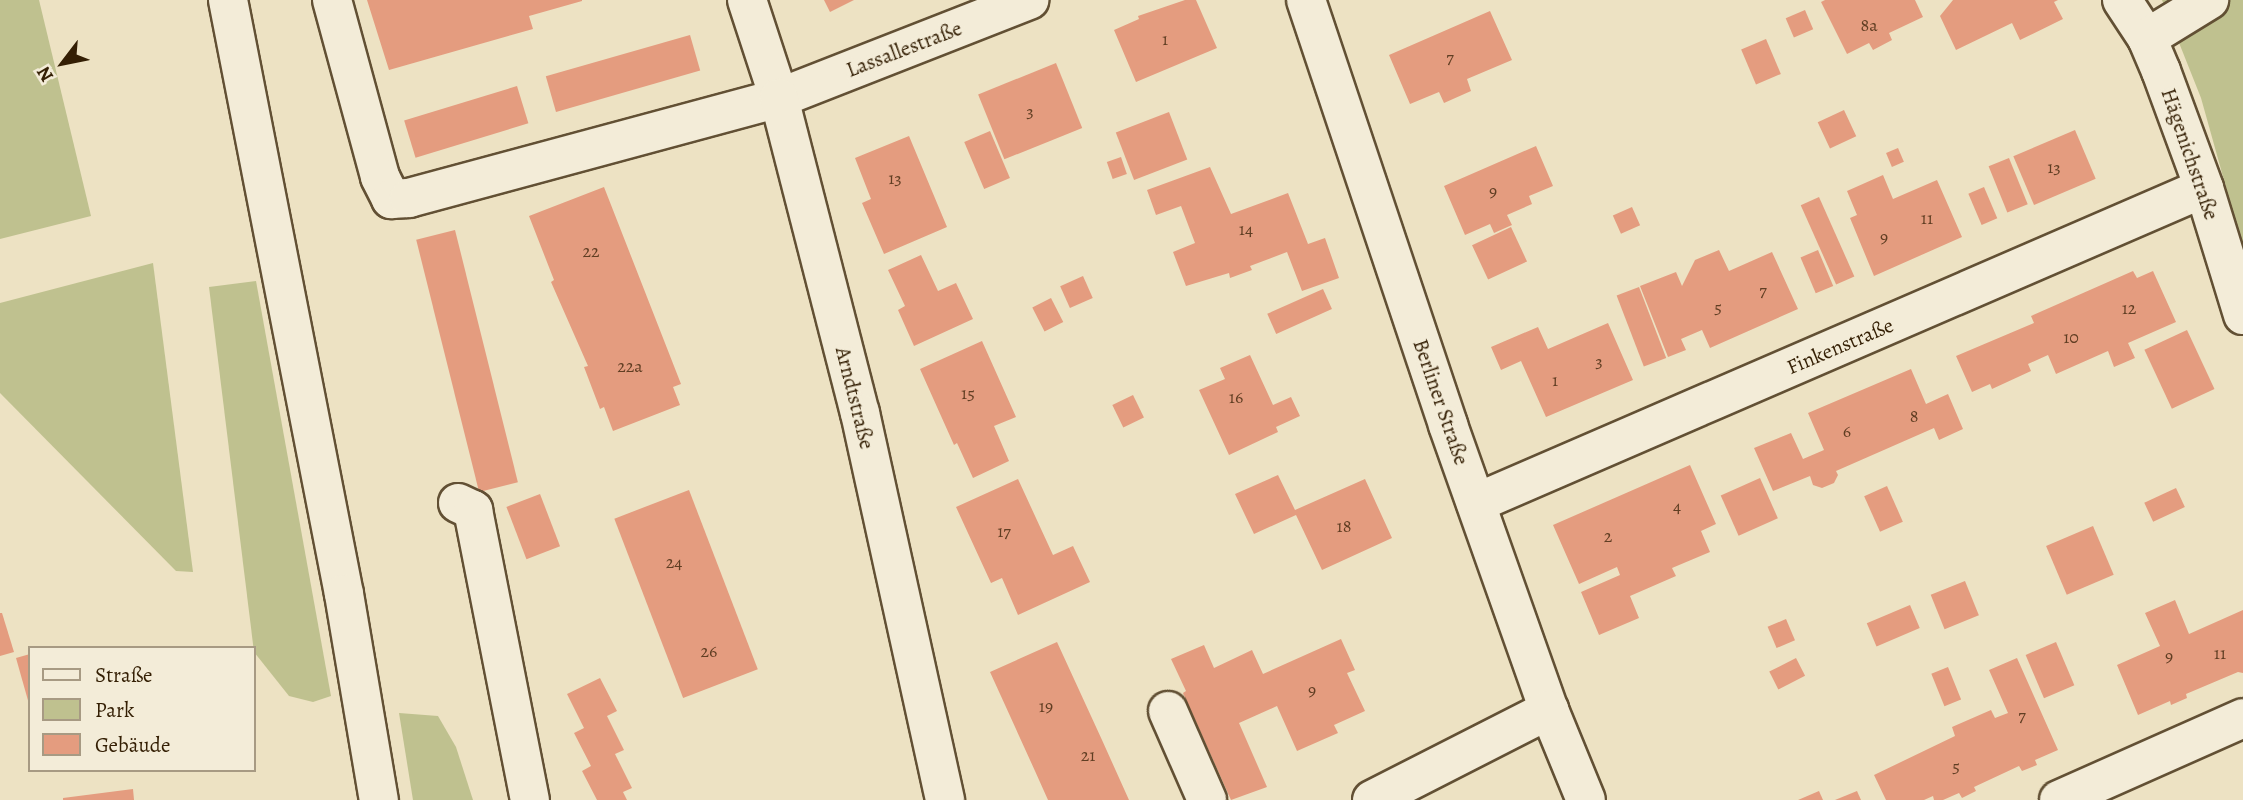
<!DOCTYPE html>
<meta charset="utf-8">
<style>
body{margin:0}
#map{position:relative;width:2243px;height:800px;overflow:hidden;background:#ede2c3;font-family:Alegreya,serif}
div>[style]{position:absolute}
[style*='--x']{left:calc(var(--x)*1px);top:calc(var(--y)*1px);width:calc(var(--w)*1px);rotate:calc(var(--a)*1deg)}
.green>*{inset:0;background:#bfc18f}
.building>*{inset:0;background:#e49c7f;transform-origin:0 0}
.roads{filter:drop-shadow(2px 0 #625034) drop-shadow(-2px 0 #625034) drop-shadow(0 2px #625034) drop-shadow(0 -2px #625034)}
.minor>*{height:38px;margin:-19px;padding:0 19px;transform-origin:19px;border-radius:19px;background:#f3ecd8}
span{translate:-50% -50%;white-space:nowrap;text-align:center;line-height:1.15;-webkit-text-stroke:7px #f3ecd8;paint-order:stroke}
.number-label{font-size:18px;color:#603e23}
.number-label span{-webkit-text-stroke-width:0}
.street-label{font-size:21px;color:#341f04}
.legend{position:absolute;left:28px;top:646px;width:228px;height:126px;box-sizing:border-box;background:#f3ecd8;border:2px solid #a79a83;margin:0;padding:9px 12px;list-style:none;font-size:21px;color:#341f04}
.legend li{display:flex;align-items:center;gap:14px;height:35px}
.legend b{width:35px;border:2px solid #a79a83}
.north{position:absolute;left:28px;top:28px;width:70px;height:70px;-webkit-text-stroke:5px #f3ecd8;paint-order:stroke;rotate:238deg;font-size:19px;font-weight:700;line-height:28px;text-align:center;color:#341f04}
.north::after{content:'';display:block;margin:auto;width:24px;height:32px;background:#341f04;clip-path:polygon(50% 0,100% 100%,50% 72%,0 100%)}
</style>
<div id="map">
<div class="green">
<i style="clip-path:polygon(0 0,39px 0,91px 216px,0 239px)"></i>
<i style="clip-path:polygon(2162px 0,2243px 0,2243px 248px,2201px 98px)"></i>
<i style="clip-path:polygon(153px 263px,193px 572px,176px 571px,0 393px,0 303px)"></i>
<i style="clip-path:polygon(256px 281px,331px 696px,313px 702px,289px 696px,254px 652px,209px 287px)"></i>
<i style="clip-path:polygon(399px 713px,438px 716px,456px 747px,473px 800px,413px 800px)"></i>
</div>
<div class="building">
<i style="clip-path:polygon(367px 0,582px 0,582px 1px,529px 16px,533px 29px,389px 70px)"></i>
<i style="clip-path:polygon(824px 0,854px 0,830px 12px)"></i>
<i style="clip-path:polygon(1185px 0,1196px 0,1217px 48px,1136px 82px,1114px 30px,1139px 19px,1138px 16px)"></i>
<i style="clip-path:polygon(1825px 0,1915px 0,1923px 17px,1889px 33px,1892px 40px,1873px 50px,1869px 43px,1847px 54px,1821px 2px)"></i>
<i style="clip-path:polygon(1953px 0,2058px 0,2054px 2px,2063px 19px,2020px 40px,2012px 23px,1956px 50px,1940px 16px)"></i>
<i style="left:1805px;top:10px;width:21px;height:21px;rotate:67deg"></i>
<i style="clip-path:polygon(1490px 11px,1512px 60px,1467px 79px,1471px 91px,1444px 103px,1439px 92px,1410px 104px,1389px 55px)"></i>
<i style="left:690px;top:35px;width:37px;height:150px;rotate:74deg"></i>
<i style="left:1766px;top:39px;width:38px;height:27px;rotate:67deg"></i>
<i style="left:1056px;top:63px;width:70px;height:84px;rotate:68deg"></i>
<i style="left:517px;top:86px;width:39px;height:118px;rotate:73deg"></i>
<i style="left:1844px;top:110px;width:29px;height:29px;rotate:65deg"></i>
<i style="left:1169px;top:112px;width:51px;height:57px;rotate:69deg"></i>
<i style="left:2075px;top:130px;width:53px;height:67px;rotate:67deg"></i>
<i style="left:990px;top:131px;width:51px;height:28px;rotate:67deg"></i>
<i style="clip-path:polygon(909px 136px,947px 227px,884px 254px,862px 203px,871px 199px,855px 158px)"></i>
<i style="clip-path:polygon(1536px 146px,1553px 186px,1529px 196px,1532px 204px,1507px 215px,1512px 225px,1494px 233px,1490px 224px,1465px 235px,1444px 186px)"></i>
<i style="left:1898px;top:148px;width:15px;height:13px;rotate:67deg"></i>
<i style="left:1121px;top:157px;width:18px;height:15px;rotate:71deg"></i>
<i style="left:2009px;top:158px;width:50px;height:22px;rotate:68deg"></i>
<i style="clip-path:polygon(1210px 167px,1231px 214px,1288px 193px,1308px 244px,1325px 238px,1339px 278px,1302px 291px,1287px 252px,1250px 266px,1252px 270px,1230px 278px,1229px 273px,1186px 286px,1173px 252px,1195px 243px,1181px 206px,1156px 215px,1147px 190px)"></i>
<i style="clip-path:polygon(1883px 175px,1893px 199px,1937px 180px,1962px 237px,1874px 276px,1850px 218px,1857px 215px,1847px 191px)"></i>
<i style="clip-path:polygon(604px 187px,681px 384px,673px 387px,680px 405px,613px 431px,604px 407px,600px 409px,584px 367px,588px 366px,551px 282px,554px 280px,529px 216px)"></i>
<i style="left:1984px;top:187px;width:34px;height:17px;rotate:67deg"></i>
<i style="left:1819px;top:197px;width:87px;height:20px;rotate:66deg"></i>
<i style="left:1632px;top:207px;width:20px;height:21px;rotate:66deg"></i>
<i style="left:1511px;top:227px;width:38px;height:43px;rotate:65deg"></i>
<i style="left:455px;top:230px;width:260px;height:40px;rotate:76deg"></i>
<i style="clip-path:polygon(1719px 250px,1729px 271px,1772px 252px,1798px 309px,1710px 348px,1702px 330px,1681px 339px,1686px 350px,1668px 357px,1640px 286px,1676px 272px,1682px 286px,1695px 260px)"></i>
<i style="left:1818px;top:250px;width:39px;height:19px;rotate:67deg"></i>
<i style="clip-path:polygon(921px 255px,938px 291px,956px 283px,973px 319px,914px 346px,898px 310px,905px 306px,888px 270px)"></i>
<i style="clip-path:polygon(2133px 271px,2137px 278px,2153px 271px,2176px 322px,2128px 343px,2135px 358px,2114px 367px,2108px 351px,2056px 374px,2048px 355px,2028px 364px,2031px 371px,1992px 389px,1990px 384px,1972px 392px,1956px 356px,2034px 323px,2031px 316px)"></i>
<i style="left:1083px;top:276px;width:24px;height:25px;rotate:66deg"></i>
<i style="left:1639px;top:287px;width:76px;height:24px;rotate:69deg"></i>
<i style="left:1323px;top:289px;width:22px;height:61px;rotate:66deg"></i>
<i style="left:1051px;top:298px;width:27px;height:21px;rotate:63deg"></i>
<i style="clip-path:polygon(1608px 323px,1633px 380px,1546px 417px,1521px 361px,1501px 370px,1491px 347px,1538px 327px,1548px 349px)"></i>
<i style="left:2187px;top:330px;width:65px;height:47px;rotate:65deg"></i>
<i style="clip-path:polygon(982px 341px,1016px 417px,994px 426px,1009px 461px,973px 478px,957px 443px,954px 445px,920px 369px)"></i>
<i style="clip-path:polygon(1250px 355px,1273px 405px,1291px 397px,1300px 416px,1276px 427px,1278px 432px,1229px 455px,1199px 390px,1225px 379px,1220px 368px)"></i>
<i style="clip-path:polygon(1911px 369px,1926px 404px,1948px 394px,1963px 429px,1939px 440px,1934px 428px,1836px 471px,1838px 475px,1834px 483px,1822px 488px,1813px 485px,1810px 476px,1773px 491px,1754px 448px,1791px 433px,1803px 459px,1824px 450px,1808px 413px)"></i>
<i style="left:1133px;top:395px;width:25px;height:23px;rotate:64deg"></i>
<i style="clip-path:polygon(1690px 465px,1716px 524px,1701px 531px,1710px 552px,1672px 568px,1676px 576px,1630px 596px,1639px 618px,1599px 635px,1581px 592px,1620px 575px,1617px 567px,1579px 584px,1553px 525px)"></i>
<i style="clip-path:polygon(1278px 475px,1295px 510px,1365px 479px,1392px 538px,1322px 570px,1296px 515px,1254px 534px,1235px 494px)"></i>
<i style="left:1760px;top:478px;width:44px;height:43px;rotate:66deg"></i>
<i style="clip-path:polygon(1018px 479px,1053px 555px,1073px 546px,1090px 582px,1018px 615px,1002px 578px,991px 583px,956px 507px)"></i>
<i style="left:1887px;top:486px;width:39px;height:25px;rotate:66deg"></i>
<i style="left:2176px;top:488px;width:21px;height:35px;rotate:65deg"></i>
<i style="left:689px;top:490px;width:192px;height:80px;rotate:69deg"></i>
<i style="left:540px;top:494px;width:56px;height:36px;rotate:69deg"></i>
<i style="left:2093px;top:526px;width:53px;height:51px;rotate:67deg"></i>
<i style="left:1965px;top:581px;width:37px;height:37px;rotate:68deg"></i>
<i style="clip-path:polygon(2175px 600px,2189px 634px,2243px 610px,2243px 673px,2238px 672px,2186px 694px,2187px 698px,2171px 705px,2170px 701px,2138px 715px,2117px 665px,2160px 646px,2145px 613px)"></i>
<i style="left:1910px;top:605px;width:25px;height:47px;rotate:67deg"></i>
<i style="clip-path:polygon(0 613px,2px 613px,14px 652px,0 656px)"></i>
<i style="left:1786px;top:619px;width:23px;height:20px;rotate:67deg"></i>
<i style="clip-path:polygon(1341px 639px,1355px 670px,1347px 673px,1365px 711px,1334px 725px,1338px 733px,1297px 751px,1277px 706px,1239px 723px,1267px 787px,1231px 800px,1183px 693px,1186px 691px,1171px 659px,1204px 645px,1214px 668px,1252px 650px,1263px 674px)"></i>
<i style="clip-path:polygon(1057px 642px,1102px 740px,1129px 800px,1048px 800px,1035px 771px,990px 672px)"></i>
<i style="left:2056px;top:642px;width:47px;height:33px;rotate:67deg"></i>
<i style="clip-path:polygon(30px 654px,30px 704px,29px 704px,16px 658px)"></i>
<i style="left:1796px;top:658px;width:20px;height:30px;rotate:63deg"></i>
<i style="clip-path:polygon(2017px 658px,2058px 750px,2035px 760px,2037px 765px,2022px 771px,2019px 766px,1974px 787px,1976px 791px,1962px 798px,1959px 793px,1943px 800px,1934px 800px,1933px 796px,1924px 800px,1886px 800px,1874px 775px,1955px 736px,1952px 727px,1991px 710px,1995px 718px,2008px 713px,1989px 670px)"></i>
<i style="left:1948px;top:667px;width:35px;height:18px;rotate:68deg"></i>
<i style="clip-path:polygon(600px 678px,617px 711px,607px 716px,624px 750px,615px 754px,632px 788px,623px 792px,627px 800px,597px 800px,582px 771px,591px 766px,574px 733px,584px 728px,567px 694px)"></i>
<i style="clip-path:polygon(133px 789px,134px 800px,63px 800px,63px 798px)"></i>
<i style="clip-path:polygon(1819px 791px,1823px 800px,1798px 800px)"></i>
<i style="clip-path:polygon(1857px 791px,1861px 800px,1835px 800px)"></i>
</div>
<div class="roads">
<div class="minor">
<i style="--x:228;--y:0;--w:605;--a:78.95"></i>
<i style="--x:344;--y:594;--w:209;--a:80.4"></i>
<i style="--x:332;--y:0;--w:183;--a:74.8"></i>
<i style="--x:380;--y:177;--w:25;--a:63"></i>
<i style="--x:391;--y:199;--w:18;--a:-3"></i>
<i style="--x:409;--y:198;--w:383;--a:-15.1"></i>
<i style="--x:779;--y:98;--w:269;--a:-21.4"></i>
<i style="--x:747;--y:0;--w:103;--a:71.9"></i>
<i style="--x:779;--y:98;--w:325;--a:75.6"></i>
<i style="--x:860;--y:413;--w:396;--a:77.6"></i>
<i style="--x:1306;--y:0;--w:448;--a:71.5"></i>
<i style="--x:1448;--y:425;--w:302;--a:70.5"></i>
<i style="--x:1549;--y:710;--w:97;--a:67.7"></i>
<i style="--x:2122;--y:0;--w:45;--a:56.7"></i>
<i style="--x:2147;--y:38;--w:36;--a:67"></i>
<i style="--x:2161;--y:71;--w:125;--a:69.8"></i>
<i style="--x:2204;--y:188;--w:133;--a:72.9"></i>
<i style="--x:2147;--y:38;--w:73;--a:-31.5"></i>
<i style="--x:458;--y:503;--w:17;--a:25"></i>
<i style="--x:473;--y:510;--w:296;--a:78.9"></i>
<i style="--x:1476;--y:503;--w:793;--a:-23.4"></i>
<i style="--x:1168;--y:711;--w:97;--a:66.3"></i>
<i style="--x:1372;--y:800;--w:199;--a:-27"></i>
<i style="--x:2059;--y:800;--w:201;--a:-24"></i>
</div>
</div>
<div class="number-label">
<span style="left:1869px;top:25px">8a</span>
<span style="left:1165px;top:39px">1</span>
<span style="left:1450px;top:57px">7</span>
<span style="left:1030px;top:111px">3</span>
<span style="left:2054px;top:167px">13</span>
<span style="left:895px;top:178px">13</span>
<span style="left:1493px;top:191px">9</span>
<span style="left:1927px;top:218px">11</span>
<span style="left:1246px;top:229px">14</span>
<span style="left:1884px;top:237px">9</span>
<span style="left:591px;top:251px">22</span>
<span style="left:1763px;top:290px">7</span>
<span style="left:1718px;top:307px">5</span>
<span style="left:2129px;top:308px">12</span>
<span style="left:2071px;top:337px">10</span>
<span style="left:1599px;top:361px">3</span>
<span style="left:630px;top:366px">22a</span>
<span style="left:1555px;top:380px">1</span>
<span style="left:968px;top:393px">15</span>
<span style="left:1236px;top:397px">16</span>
<span style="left:1914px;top:416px">8</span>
<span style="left:1847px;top:431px">6</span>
<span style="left:1677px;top:506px">4</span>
<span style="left:1344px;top:526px">18</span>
<span style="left:1004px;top:531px">17</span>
<span style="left:1608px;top:536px">2</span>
<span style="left:674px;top:562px">24</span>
<span style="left:709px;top:651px">26</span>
<span style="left:2220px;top:653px">11</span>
<span style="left:2169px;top:656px">9</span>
<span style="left:1312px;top:690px">9</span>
<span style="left:1046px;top:706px">19</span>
<span style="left:2022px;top:715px">7</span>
<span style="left:1088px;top:755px">21</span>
<span style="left:1956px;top:766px">5</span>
</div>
<div class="street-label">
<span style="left:904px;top:49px;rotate:-21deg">Lassallestraße</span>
<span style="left:2190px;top:154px;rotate:71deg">Hägenichstraße</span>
<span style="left:1840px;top:346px;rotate:-23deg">Finkenstraße</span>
<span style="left:855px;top:398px;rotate:76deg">Arndtstraße</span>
<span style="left:1441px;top:402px;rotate:71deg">Berliner Straße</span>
</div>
<ul class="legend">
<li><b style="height:9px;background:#f3ecd8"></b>Straße</li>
<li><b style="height:19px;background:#bfc18f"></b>Park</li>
<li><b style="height:19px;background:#e49c7f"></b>Gebäude</li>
</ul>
<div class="north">N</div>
</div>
